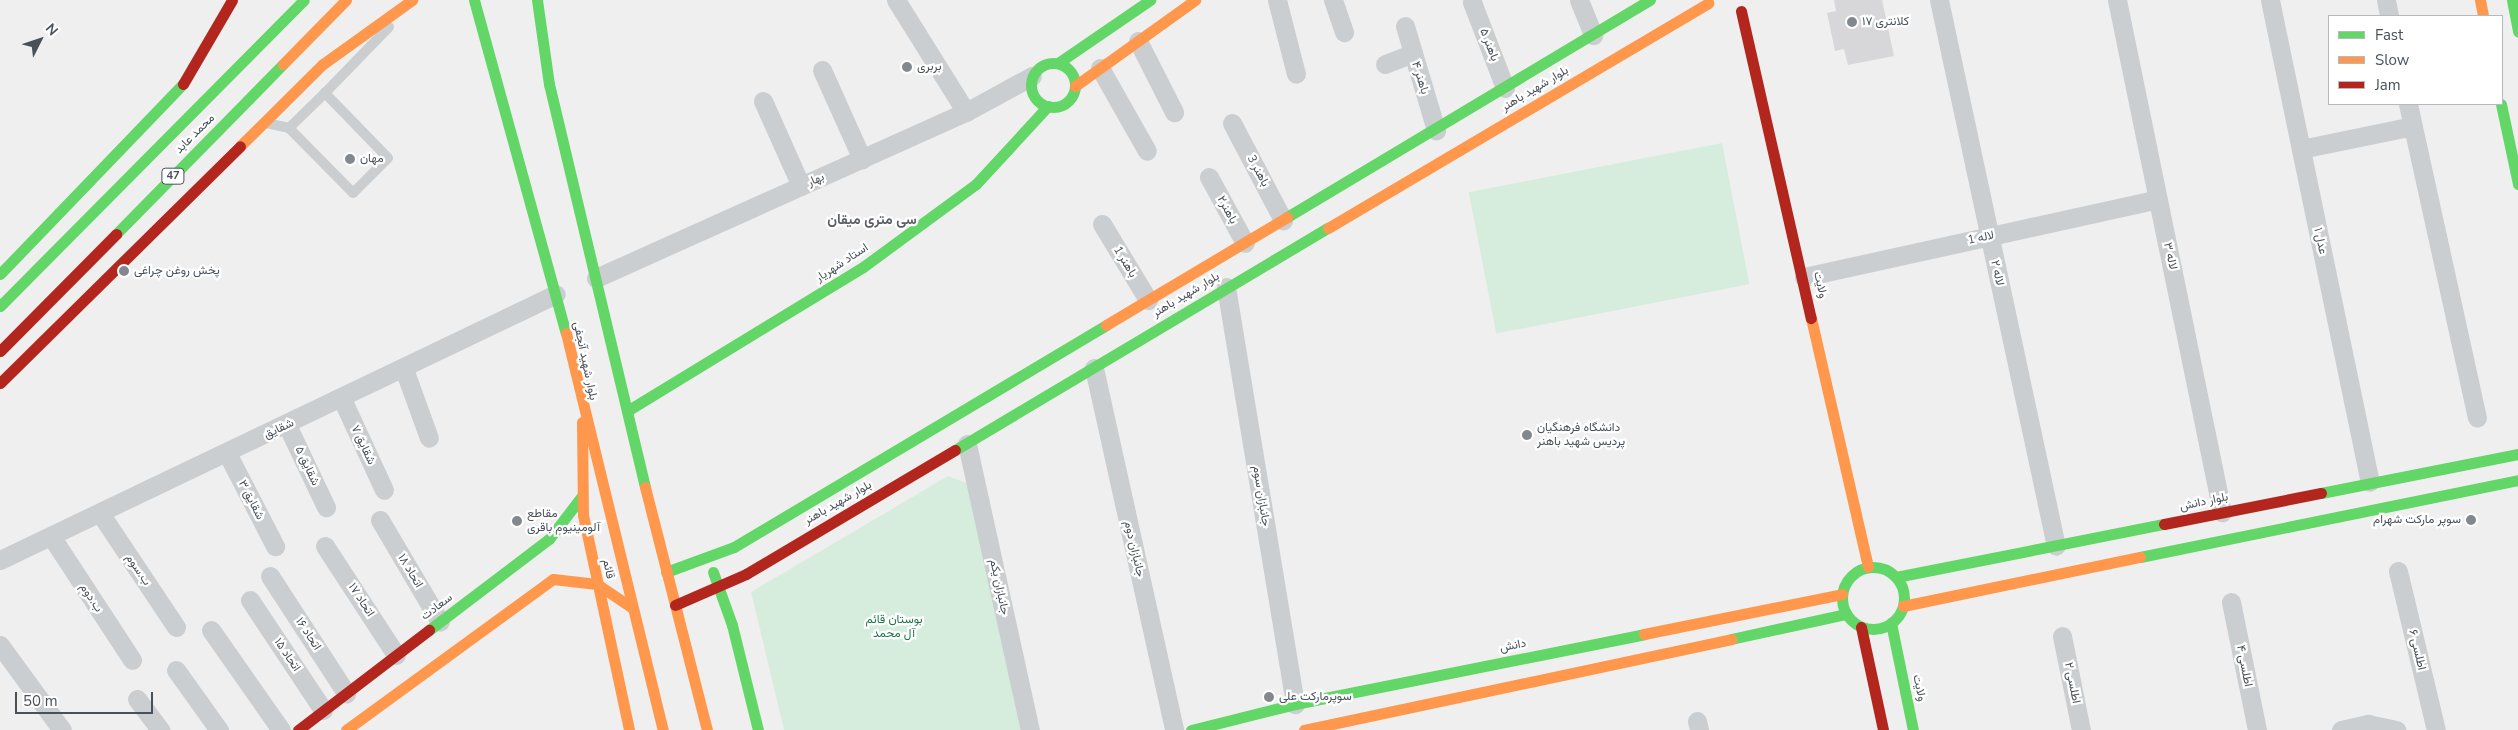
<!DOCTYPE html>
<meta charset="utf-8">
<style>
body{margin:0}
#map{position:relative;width:2518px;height:730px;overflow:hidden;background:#f0efef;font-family:"Nunito Sans",Vazirmatn,sans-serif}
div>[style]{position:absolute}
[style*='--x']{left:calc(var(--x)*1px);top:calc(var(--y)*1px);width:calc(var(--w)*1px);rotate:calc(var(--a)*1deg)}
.green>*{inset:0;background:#d6edde;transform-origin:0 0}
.building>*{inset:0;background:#d7d7d9}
.lane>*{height:10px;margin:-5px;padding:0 5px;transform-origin:5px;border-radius:5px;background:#cbced0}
.street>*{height:19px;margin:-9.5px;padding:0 9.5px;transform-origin:9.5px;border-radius:9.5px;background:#cbced0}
.fast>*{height:11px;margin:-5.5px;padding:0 5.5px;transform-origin:5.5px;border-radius:5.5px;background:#63d668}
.fast>.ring{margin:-5.5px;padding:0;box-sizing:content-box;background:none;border:11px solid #63d668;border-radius:50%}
.slow>*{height:11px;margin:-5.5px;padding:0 5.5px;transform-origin:5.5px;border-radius:5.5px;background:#ff974d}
.jam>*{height:11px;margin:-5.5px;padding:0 5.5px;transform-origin:5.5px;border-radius:5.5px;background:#b3261e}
.dots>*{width:14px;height:14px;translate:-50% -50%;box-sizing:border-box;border:2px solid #fff;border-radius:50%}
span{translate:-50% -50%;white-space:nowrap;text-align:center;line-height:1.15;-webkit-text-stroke:4.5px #fff;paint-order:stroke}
.shield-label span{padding:1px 4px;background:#fff;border:1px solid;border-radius:4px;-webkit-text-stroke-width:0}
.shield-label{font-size:11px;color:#48515a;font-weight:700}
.poi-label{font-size:12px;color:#48515a}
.left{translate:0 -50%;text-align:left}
.right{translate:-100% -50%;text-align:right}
.street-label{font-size:12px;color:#48515a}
.park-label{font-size:12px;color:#1e754a}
.neighbourhood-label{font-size:14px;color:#5b5e62;font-weight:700}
.legend{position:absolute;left:2328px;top:15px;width:175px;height:90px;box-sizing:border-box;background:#fff;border:1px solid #b6b9bd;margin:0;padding:6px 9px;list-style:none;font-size:15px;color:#48515a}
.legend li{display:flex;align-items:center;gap:10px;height:25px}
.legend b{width:25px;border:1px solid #b6b9bd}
.north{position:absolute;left:15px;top:15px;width:50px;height:50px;-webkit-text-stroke:4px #fff;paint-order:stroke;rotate:49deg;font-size:14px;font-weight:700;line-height:20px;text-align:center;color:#48515a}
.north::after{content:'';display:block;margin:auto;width:18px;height:22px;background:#48515a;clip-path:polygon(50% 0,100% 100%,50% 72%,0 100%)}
.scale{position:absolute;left:15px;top:692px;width:138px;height:22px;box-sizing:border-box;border:2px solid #48515a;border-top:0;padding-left:6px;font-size:15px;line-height:18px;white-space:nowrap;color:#48515a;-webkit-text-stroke:4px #fff;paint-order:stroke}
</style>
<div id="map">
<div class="green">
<i style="left:1722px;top:143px;width:144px;height:258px;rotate:79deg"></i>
<i style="clip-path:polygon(948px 476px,969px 484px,1021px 730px,784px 730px,751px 592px)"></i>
</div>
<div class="building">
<i style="clip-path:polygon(1834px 0,1882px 0,1894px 56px,1848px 65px,1844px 49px,1835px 51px,1827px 13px,1836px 11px)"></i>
</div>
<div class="lane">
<i style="--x:266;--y:123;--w:24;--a:12"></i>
<i style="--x:289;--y:128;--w:91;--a:45.4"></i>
<i style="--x:353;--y:193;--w:49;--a:-45"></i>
<i style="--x:388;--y:158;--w:91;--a:-134.1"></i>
<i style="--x:325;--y:93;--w:92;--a:-45.9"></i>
<i style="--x:289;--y:128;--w:50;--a:-44.2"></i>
</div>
<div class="street">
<i style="--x:896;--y:0;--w:132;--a:58"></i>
<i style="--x:1277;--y:0;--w:76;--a:75.6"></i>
<i style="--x:1333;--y:0;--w:34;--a:71"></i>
<i style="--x:1579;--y:0;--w:38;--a:68"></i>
<i style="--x:1939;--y:0;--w:558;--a:77.91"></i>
<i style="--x:2117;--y:0;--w:523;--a:78.41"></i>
<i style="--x:2270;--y:0;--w:492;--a:78.3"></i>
<i style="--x:2386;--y:0;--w:16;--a:79"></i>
<i style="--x:1472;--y:2;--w:92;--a:69"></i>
<i style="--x:1405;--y:26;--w:109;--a:73.4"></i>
<i style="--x:1138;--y:41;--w:80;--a:63.1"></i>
<i style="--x:1385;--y:64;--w:30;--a:-21"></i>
<i style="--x:1100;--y:68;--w:95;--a:60.5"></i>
<i style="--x:822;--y:70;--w:98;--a:65.8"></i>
<i style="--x:763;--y:101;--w:93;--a:65.9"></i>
<i style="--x:2408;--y:104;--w:321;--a:77.6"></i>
<i style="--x:1232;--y:123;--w:110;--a:62.3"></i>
<i style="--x:2301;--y:149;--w:114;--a:-11.6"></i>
<i style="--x:1209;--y:177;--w:75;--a:61.4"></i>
<i style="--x:1102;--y:224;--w:89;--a:58.8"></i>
<i style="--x:1804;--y:277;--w:362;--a:-12.4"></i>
<i style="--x:596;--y:278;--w:406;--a:-24.2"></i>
<i style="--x:966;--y:112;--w:75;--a:-28.6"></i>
<i style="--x:1226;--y:287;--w:423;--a:80.6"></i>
<i style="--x:1094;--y:368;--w:371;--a:77.5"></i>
<i style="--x:404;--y:369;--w:73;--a:70.1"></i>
<i style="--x:342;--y:399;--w:100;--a:65.2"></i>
<i style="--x:287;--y:425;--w:91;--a:64.6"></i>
<i style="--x:967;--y:444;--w:293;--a:77.6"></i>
<i style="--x:227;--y:453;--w:105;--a:62.7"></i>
<i style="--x:100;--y:513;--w:137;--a:56.3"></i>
<i style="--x:380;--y:520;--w:118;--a:59.5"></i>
<i style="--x:51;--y:536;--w:148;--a:56.8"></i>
<i style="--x:325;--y:546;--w:130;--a:56.9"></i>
<i style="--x:0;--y:560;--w:616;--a:-25.57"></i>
<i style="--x:2398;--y:571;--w:163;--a:76.6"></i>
<i style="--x:270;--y:576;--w:140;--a:57"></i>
<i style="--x:250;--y:600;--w:132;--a:56.4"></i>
<i style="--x:2231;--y:602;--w:131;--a:78.5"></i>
<i style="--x:211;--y:630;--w:122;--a:55"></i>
<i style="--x:2062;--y:636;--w:96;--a:78.6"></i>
<i style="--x:0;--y:645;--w:105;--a:53.9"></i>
<i style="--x:176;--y:670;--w:74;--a:54.4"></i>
<i style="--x:137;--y:699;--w:39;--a:53"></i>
<i style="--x:1697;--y:721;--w:9;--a:77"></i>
<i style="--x:2341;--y:730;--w:28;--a:-13"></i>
<i style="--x:2368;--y:724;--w:29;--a:12"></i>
</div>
<div class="fast">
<i style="--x:474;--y:0;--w:345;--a:74.6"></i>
<i style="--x:537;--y:0;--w:85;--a:81.9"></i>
<i style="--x:549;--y:84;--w:414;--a:76.6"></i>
<i style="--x:2512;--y:0;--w:32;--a:79"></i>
<i style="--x:1058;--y:63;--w:112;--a:-34.4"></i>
<i class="ring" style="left:1031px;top:63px;width:33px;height:33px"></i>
<i style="--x:2501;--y:104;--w:82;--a:78"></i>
<i style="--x:1287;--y:217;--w:423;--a:-30.9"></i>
<i style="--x:116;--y:234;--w:238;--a:-45.5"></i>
<i style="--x:0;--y:274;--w:264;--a:-46.1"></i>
<i style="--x:0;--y:306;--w:431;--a:-45.2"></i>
<i style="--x:627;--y:411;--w:276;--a:-31.4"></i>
<i style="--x:863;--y:267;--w:140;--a:-36.3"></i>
<i style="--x:976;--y:184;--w:106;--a:-47.3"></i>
<i style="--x:955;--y:450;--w:434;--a:-30.8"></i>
<i style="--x:2321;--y:493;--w:201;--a:-11.2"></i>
<i style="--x:2140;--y:557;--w:386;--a:-11.5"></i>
<i class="ring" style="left:1842px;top:567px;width:51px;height:51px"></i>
<i style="--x:666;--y:572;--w:72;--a:-20.2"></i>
<i style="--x:734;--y:547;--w:433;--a:-30.8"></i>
<i style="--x:713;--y:572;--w:56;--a:70.3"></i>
<i style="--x:732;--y:625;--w:108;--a:76.1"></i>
<i style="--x:1896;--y:577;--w:273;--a:-11.2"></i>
<i style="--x:1891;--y:623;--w:109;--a:78.4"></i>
<i style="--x:429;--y:630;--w:151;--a:-37.2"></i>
<i style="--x:549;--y:539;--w:54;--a:-52.5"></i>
<i style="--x:1731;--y:639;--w:118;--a:-12.3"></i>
<i style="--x:1191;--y:730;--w:107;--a:-14"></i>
<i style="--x:1295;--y:704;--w:356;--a:-11.3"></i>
</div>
<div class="slow">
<i style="--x:2480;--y:0;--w:16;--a:79"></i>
<i style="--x:283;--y:64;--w:90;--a:-45.5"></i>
<i style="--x:1075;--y:86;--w:148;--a:-35.6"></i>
<i style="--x:240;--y:146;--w:117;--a:-44.7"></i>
<i style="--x:323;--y:64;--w:110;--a:-35.7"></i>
<i style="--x:1328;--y:228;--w:442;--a:-30.6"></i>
<i style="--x:1811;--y:318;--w:255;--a:77.1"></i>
<i style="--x:1106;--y:325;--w:211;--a:-30.8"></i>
<i style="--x:566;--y:333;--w:409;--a:76.3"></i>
<i style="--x:582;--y:422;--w:93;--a:89.4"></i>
<i style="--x:583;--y:515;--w:220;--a:77.9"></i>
<i style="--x:645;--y:487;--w:251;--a:75.7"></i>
<i style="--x:1903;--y:606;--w:242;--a:-11.7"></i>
<i style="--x:1644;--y:634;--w:202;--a:-11.4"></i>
<i style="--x:346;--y:730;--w:256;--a:-36.1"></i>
<i style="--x:553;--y:579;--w:44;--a:6.5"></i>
<i style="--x:597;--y:584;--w:41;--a:34.1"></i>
<i style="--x:1304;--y:730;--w:437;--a:-12"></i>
</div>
<div class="jam">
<i style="--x:1741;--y:11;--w:315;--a:77.2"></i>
<i style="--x:183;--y:84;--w:97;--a:-59.7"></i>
<i style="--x:0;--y:351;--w:165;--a:-45.2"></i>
<i style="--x:0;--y:383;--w:337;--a:-44.6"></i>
<i style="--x:2164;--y:524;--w:160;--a:-11.2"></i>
<i style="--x:675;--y:605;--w:77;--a:-23.6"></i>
<i style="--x:746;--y:574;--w:243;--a:-30.7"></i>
<i style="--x:1861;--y:627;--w:105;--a:77.9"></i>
<i style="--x:298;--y:730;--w:165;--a:-37.4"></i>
</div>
<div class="dots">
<i style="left:1852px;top:22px;background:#83888e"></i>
<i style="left:907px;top:67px;background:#83888e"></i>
<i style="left:350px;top:159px;background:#83888e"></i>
<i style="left:124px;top:271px;background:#83888e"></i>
<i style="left:1527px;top:435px;background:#83888e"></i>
<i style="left:2471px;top:520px;background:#83888e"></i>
<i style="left:517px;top:521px;background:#83888e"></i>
<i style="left:1269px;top:697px;background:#83888e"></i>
</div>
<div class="shield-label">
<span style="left:173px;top:176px">47</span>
</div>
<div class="poi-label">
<span class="left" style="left:1862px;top:22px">کلانتری ۱۷</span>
<span class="left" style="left:917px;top:67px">بربری</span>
<span class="left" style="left:360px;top:159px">مهان</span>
<span class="left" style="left:134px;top:271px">پخش روغن چراغی</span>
<span class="left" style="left:1537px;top:435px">دانشگاه فرهنگیان<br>پردیس شهید باهنر</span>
<span class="left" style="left:527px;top:521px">مقاطع<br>آلومینیوم باقری</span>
<span class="right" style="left:2461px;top:520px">سوپر مارکت شهرام</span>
<span class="left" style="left:1279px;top:697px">سوپرمارکت علی</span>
</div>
<div class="street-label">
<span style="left:1489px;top:45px;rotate:69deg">باهنر ۵</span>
<span style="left:1420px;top:78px;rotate:73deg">باهنر ۴</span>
<span style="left:1535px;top:89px;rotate:-31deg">بلوار شهید باهنر</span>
<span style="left:195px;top:134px;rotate:-45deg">محمد عابد</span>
<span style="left:1258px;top:171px;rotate:62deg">باهنر 3</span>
<span style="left:816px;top:180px;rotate:-24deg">بهار</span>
<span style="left:1227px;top:210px;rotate:62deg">باهنر۲</span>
<span style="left:1981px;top:238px;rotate:-12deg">لاله 1</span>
<span style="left:2320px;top:241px;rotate:78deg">عدل ۱</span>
<span style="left:2170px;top:256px;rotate:78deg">لاله ۳</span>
<span style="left:1125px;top:262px;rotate:59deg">باهنر 1</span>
<span style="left:842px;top:263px;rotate:-33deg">استاد شهریار</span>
<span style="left:1997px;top:273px;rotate:78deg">لاله ۲</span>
<span style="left:1820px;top:285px;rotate:77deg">ولایت</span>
<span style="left:1186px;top:295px;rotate:-31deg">بلوار شهید باهنر</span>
<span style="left:585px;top:361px;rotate:78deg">بلوار شهید آنجفی</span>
<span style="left:279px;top:429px;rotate:-25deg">شقایق</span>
<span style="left:363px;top:445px;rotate:65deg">شقایق ۷</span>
<span style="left:307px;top:466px;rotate:65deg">شقایق ۵</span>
<span style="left:1261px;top:496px;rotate:81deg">جانبازان سوم</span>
<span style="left:251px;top:500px;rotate:63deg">شقایق ۳</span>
<span style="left:2204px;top:502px;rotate:-12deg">بلوار دانش</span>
<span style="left:838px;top:503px;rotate:-30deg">بلوار شهید باهنر</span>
<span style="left:1134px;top:549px;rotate:77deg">جانبازان دوم</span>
<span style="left:608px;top:569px;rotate:78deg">قائم</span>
<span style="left:138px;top:570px;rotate:56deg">ب.سوم</span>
<span style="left:410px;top:571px;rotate:59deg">اتحاد ۱۸</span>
<span style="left:999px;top:587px;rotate:78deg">جانبازان یکم</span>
<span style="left:91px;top:598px;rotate:57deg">ب.دوم</span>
<span style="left:361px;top:600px;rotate:57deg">اتحاد ۱۷</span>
<span style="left:437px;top:607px;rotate:-37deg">سعادت</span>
<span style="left:308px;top:634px;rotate:57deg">اتحاد ۱۶</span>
<span style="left:1513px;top:646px;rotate:-11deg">دانش</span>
<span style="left:2417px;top:650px;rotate:77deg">اطلسی ۶</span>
<span style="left:287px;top:655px;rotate:56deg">اتحاد ۱۵</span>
<span style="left:2244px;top:666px;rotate:79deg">اطلسی ۴</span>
<span style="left:2072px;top:683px;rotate:79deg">اطلسی ۲</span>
<span style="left:1919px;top:688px;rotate:78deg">ولایت</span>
</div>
<div class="park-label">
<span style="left:894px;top:627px">بوستان قائم<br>آل محمد</span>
</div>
<div class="neighbourhood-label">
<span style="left:872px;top:220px">سی متری میقان</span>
</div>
<ul class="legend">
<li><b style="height:6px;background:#63d668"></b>Fast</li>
<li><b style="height:6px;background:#ff974d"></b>Slow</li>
<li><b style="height:6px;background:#b3261e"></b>Jam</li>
</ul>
<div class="north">N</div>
<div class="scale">50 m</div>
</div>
